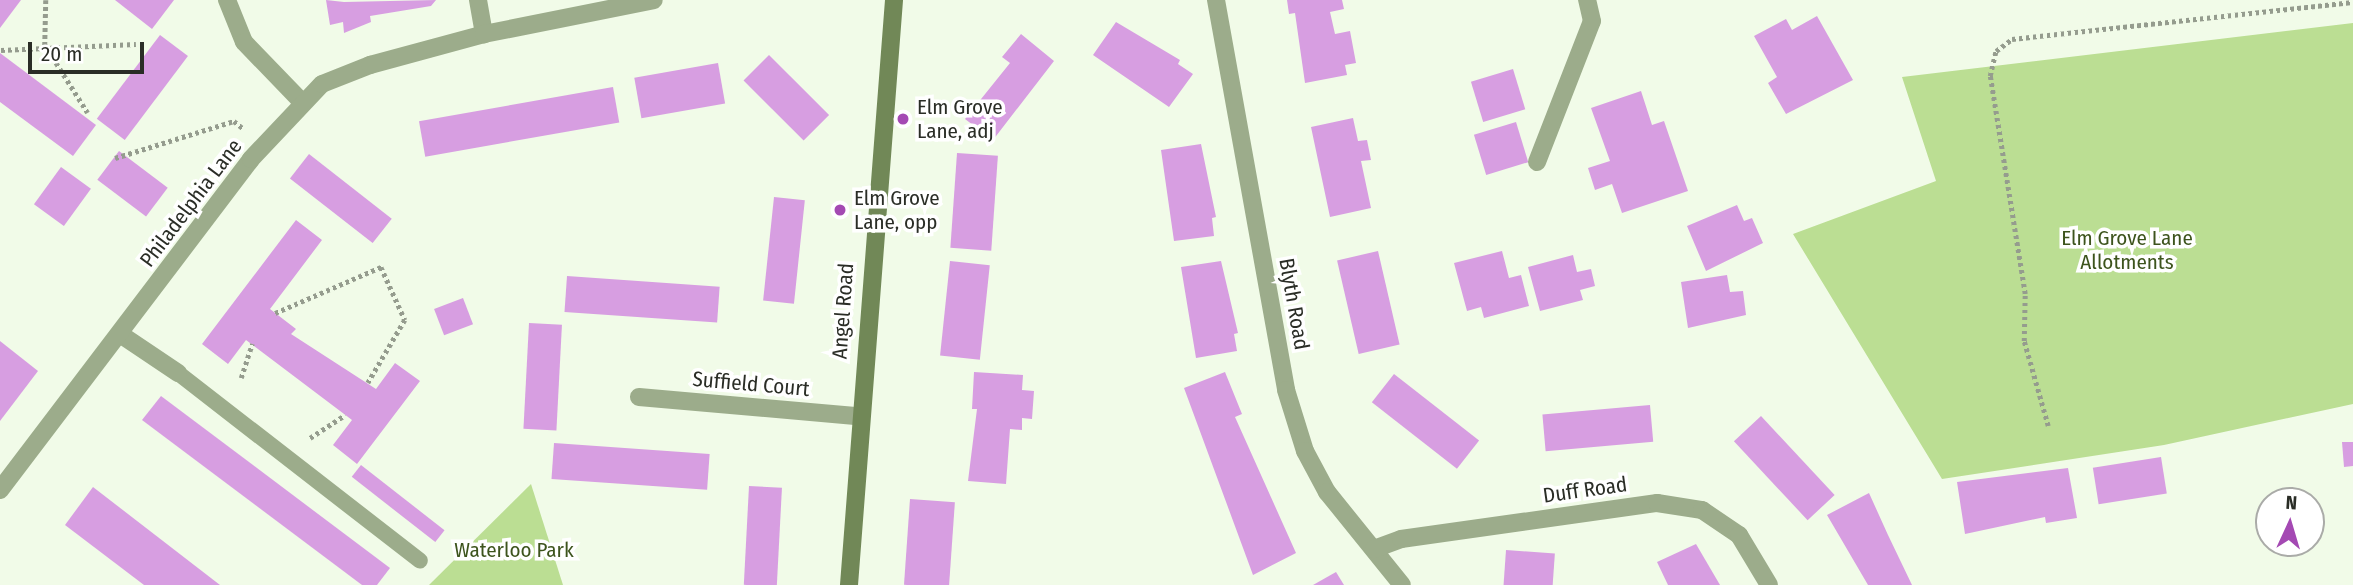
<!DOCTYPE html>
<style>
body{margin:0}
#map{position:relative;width:2353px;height:585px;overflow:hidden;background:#f1fbe8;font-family:"Fira Sans Condensed",sans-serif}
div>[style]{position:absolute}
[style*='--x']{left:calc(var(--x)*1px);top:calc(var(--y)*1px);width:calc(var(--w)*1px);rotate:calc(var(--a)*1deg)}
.green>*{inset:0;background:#bbde93}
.building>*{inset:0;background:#d79ee1;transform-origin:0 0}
.path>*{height:4.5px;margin-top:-2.25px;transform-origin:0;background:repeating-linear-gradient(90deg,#959c8e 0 3.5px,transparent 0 7px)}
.lane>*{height:16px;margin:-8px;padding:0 8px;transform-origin:8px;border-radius:8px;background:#9cac8b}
.street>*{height:18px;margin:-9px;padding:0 9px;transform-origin:9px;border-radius:9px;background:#9cac8b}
.secondary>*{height:18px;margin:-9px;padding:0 9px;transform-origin:9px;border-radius:9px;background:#718857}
.dots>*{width:19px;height:19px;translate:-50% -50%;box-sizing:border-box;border:4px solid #fff;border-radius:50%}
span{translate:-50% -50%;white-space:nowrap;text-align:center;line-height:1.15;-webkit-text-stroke:7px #fff;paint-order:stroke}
.poi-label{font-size:21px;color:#2a2d26}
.left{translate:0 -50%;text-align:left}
.street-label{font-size:21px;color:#2a2d26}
.park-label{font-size:21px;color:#3d541d}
.north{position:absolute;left:2255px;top:487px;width:70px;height:70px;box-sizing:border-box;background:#fff;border:2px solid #aaaba8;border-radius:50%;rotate:4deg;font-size:19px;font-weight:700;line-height:28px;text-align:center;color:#2a2d26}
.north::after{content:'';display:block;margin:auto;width:24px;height:32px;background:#a449b3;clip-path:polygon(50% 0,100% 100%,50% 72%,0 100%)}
.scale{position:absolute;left:28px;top:42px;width:116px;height:32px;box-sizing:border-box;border:4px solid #2a2d26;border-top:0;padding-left:9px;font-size:21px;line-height:24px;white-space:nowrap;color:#2a2d26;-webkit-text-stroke:5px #fff;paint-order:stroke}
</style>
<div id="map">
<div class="green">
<i style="clip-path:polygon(2353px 23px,2353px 404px,2164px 445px,1942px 479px,1793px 234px,1936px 181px,1902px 77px)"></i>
<i style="clip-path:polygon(531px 484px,563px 585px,429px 585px)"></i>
</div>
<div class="building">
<i style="clip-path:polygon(0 0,21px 0,0 28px)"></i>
<i style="clip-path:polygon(115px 0,174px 0,152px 29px)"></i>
<i style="clip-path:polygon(326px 0,344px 2px,436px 0,431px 6px,370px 16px,371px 22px,344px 33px,343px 22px,330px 25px)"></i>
<i style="clip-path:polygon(1287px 0,1342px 0,1344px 9px,1330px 12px,1335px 34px,1350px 31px,1356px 63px,1345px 65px,1347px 75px,1305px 83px,1295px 13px,1289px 14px)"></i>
<i style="clip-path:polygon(1817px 16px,1853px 80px,1786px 114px,1768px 83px,1777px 77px,1754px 36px,1786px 19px,1792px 30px)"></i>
<i style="clip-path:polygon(1116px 22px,1180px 60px,1178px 64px,1193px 74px,1169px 107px,1093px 55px)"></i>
<i style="clip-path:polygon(1021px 34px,1054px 61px,993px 140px,965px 119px,1010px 63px,1002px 57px)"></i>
<i style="left:160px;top:35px;width:35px;height:105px;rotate:37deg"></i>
<i style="clip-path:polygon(0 53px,96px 125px,73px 156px,0 102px)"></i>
<i style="left:769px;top:55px;width:85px;height:36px;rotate:45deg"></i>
<i style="left:718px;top:63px;width:41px;height:85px;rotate:80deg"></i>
<i style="left:1513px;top:69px;width:42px;height:44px;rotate:73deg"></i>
<i style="left:613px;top:87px;width:36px;height:197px;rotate:80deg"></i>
<i style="clip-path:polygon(1641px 91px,1652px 125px,1664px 121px,1688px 191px,1622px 213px,1612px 184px,1595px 190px,1588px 168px,1610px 161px,1591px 108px)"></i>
<i style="clip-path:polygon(1353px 118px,1358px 141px,1367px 140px,1371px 160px,1361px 161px,1371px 208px,1330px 217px,1311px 127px)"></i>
<i style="left:1516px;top:122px;width:42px;height:44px;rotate:73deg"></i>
<i style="clip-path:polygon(1201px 144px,1216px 217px,1212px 218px,1214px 236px,1174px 241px,1161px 150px)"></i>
<i style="left:119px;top:151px;width:61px;height:36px;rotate:37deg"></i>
<i style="left:957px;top:153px;width:41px;height:95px;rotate:4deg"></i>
<i style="left:309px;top:154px;width:105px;height:31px;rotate:38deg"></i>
<i style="left:61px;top:167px;width:37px;height:46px;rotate:36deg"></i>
<i style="left:774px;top:197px;width:31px;height:104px;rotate:6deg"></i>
<i style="clip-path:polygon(1737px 205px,1744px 221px,1752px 218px,1763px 243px,1706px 271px,1687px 226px)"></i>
<i style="clip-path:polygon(296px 220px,322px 240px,270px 309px,296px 329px,291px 334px,376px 389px,395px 363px,420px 381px,357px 464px,333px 445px,352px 420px,246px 340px,228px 364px,202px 344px)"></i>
<i style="left:1378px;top:251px;width:96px;height:42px;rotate:77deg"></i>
<i style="clip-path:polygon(1502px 251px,1509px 278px,1521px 275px,1529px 306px,1484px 318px,1481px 307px,1467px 311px,1454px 263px)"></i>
<i style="clip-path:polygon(1573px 255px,1577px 272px,1591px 269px,1595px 286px,1580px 290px,1583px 300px,1540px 311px,1528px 267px)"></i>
<i style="left:950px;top:261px;width:40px;height:95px;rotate:6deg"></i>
<i style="clip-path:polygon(1221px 261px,1238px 333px,1234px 334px,1237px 351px,1196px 358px,1181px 267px)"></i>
<i style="clip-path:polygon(1727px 275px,1730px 292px,1743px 291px,1746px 315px,1688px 328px,1681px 282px)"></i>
<i style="left:567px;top:276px;width:153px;height:36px;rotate:4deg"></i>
<i style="left:463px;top:298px;width:28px;height:31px;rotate:69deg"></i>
<i style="left:529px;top:323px;width:33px;height:106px;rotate:3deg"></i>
<i style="clip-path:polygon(0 341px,38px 371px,0 421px)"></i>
<i style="clip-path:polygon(974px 372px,1023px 375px,1022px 390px,1034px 391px,1032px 419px,1022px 418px,1022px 430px,1010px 429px,1006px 484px,968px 481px,977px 409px,972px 409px)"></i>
<i style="clip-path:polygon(1225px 372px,1242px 414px,1235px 417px,1296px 553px,1253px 575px,1184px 388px)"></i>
<i style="left:1394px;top:374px;width:108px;height:36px;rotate:38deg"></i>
<i style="clip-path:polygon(161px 396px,390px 568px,377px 585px,362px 585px,142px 420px)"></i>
<i style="left:1650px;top:405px;width:37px;height:108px;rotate:85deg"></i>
<i style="left:1761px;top:416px;width:108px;height:37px;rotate:47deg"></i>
<i style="clip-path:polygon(2342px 442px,2353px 442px,2353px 466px,2344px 467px)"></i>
<i style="left:554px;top:443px;width:156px;height:36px;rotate:4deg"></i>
<i style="left:2161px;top:457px;width:37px;height:69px;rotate:81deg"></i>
<i style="left:361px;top:465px;width:106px;height:15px;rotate:38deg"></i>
<i style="clip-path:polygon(2068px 468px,2077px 518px,2046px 523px,2045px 517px,1965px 534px,1957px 482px)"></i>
<i style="left:749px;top:486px;width:33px;height:99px;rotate:3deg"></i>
<i style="clip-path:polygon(93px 487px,220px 585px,144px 585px,65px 525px)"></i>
<i style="clip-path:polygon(1869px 493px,1888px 535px,1912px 585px,1868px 585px,1827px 515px)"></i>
<i style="left:910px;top:499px;width:45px;height:86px;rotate:4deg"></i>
<i style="clip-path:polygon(1696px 544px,1720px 585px,1668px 585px,1657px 562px)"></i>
<i style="left:1506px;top:550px;width:49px;height:35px;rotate:4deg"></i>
<i style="clip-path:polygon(1336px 572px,1344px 585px,1313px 585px)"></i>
</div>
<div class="path">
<i style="--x:46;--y:0;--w:45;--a:91.3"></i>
<i style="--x:45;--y:45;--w:80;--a:57.7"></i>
<i style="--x:1;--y:50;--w:135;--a:-2.5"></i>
<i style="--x:115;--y:158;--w:125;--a:-17.3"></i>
<i style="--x:234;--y:121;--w:13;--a:39"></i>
<i style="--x:275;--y:313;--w:116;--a:-23.5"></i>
<i style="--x:381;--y:267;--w:58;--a:65.6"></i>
<i style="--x:405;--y:320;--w:73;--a:120.4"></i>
<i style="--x:241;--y:378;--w:36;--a:-72"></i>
<i style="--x:2048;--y:426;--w:88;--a:-105.8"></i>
<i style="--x:2024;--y:341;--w:47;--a:-88.8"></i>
<i style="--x:2025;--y:294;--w:221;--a:-99.1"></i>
<i style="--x:1990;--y:76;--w:26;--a:-77"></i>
<i style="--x:1996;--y:51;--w:20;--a:-37"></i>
<i style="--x:2012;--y:39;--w:343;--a:-6.2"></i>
<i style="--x:310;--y:438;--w:42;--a:-33.3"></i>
</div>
<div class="lane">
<i style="--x:178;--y:373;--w:306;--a:37.8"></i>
</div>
<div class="street">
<i style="--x:227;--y:0;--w:45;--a:68"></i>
<i style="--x:244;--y:42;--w:83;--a:46"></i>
<i style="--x:478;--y:0;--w:35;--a:80"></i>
<i style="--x:1216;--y:0;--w:396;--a:79.8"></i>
<i style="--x:1286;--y:390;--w:64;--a:72.7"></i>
<i style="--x:1305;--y:451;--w:47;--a:61.8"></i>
<i style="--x:1327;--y:492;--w:119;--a:51.1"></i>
<i style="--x:1537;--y:162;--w:151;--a:-68.7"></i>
<i style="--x:1592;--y:21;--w:22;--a:-103"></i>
<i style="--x:120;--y:334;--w:70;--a:33.9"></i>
<i style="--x:639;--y:397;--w:220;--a:5"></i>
<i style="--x:0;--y:490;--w:415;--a:-52.8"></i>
<i style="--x:251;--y:159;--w:103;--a:-46.6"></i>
<i style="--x:322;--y:84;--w:52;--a:-21.6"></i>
<i style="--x:370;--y:65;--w:118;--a:-15.2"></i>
<i style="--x:484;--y:34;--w:173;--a:-11.3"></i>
<i style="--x:1374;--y:549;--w:29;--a:-20"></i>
<i style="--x:1401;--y:539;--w:259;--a:-8"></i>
<i style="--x:1657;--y:503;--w:46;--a:8.8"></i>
<i style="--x:1702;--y:510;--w:45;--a:34"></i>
<i style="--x:1739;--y:535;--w:58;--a:59"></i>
</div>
<div class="secondary">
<i style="--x:849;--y:585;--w:587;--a:-85.6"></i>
</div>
<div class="dots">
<i style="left:903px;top:119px;background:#a449b3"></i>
<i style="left:840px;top:210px;background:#a449b3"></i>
</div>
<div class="poi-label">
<span class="left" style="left:917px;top:119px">Elm Grove<br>Lane, adj</span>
<span class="left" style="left:854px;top:210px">Elm Grove<br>Lane, opp</span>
</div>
<div class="street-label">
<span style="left:191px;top:203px;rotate:-53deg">Philadelphia Lane</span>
<span style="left:1294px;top:304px;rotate:80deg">Blyth Road</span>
<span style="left:843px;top:311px;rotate:-86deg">Angel Road</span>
<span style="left:751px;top:384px;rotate:5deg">Suffield Court</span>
<span style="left:1585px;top:490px;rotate:-8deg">Duff Road</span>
</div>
<div class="park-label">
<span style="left:2127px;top:250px">Elm Grove Lane<br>Allotments</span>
<span style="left:514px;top:550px">Waterloo Park</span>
</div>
<div class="north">N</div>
<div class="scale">20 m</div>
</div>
